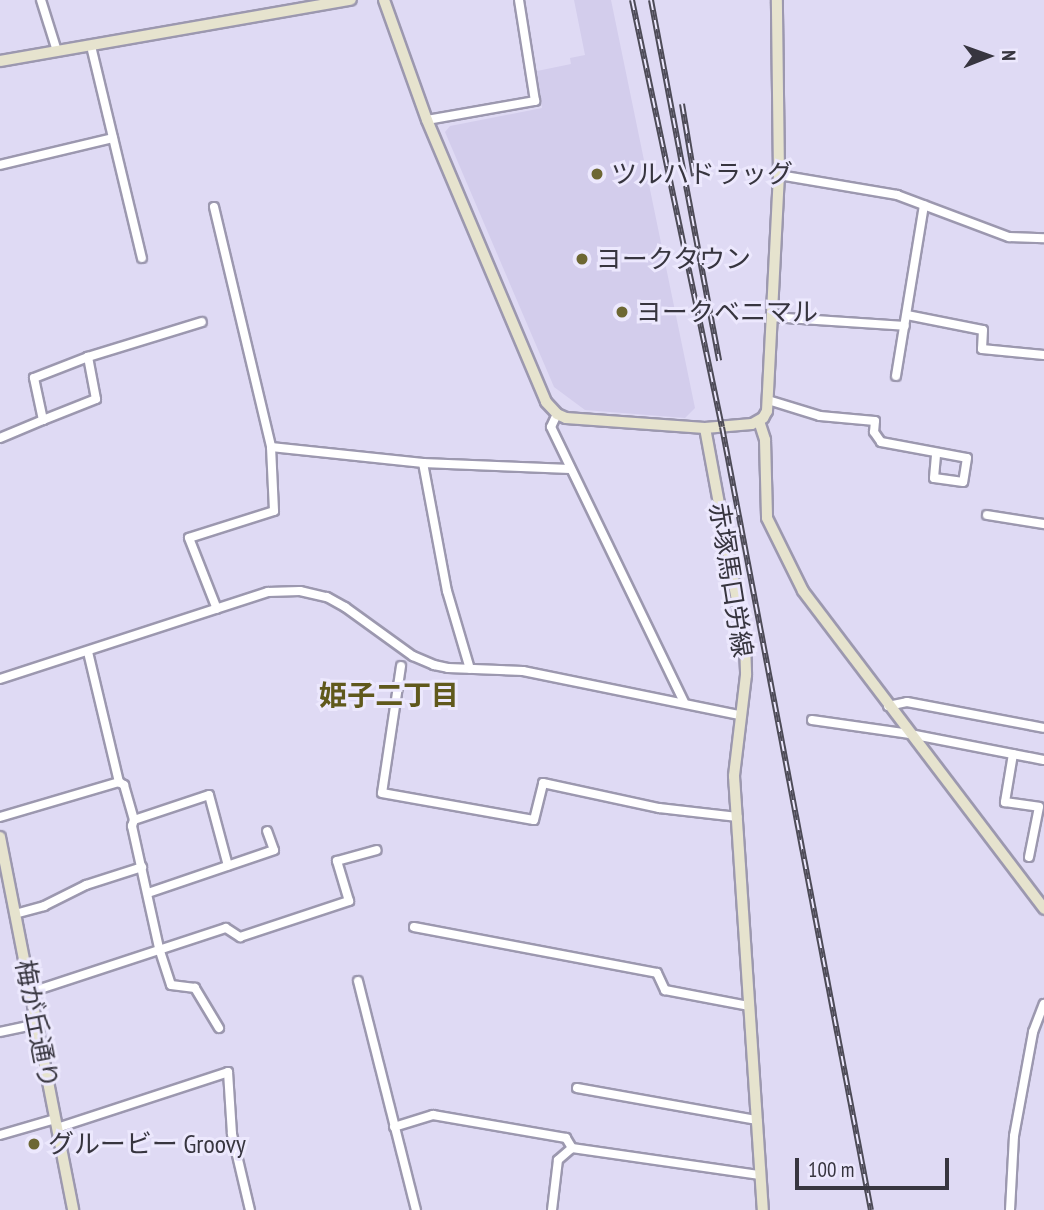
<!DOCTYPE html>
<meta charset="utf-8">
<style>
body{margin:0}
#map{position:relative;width:1044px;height:1210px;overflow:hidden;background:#dfdaf4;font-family:"PT Sans Narrow","Noto Sans JP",sans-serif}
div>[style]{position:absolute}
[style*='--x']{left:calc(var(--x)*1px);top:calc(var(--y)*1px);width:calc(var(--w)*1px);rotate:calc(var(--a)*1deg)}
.built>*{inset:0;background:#d3cdec}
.roads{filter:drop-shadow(2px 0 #9c98af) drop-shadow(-2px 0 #9c98af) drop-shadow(0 2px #9c98af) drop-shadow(0 -2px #9c98af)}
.street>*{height:8px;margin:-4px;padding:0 4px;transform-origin:4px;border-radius:4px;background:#fff}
.secondary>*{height:10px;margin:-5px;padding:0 5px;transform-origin:5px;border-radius:5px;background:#e6e3ce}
.rail>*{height:6px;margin-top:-3px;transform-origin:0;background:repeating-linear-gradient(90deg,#ece8fd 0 10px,#4d4b57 0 20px);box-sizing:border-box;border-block:2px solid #4d4b57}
.dots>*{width:19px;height:19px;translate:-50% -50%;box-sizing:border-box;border:4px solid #ece8fd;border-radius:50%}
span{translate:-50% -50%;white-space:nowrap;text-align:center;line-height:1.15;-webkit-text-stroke:6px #ece8fd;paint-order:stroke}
.poi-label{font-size:26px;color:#37353f}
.left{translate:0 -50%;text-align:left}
.street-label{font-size:26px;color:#37353f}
.neighbourhood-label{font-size:28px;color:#60591c;font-weight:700}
.north{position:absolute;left:953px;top:21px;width:70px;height:70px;-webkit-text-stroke:5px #ece8fd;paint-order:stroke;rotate:89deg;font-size:19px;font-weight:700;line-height:28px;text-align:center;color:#37353f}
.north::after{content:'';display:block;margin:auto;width:24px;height:32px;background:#37353f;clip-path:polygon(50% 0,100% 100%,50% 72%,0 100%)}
.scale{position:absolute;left:795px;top:1158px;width:154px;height:32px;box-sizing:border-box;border:4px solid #37353f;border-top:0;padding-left:9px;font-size:21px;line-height:24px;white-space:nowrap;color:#37353f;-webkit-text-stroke:5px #ece8fd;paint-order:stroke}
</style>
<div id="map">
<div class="built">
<i style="clip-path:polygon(574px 0,611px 0,695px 408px,685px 418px,585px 410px,554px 387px,445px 132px,450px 126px,542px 108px,537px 71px,571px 64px,570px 58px,585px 55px)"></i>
</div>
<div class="roads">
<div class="street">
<i style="--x:41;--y:0;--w:53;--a:72.6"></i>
<i style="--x:91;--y:46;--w:218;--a:76.5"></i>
<i style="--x:427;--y:120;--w:110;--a:-10"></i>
<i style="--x:535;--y:101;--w:102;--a:-99"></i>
<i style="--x:0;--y:165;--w:116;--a:-13.4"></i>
<i style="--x:779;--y:175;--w:120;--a:9.6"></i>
<i style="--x:897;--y:195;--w:120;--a:20.6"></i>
<i style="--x:1009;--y:237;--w:35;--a:2"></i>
<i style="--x:214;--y:207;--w:247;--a:76.6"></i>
<i style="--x:271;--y:447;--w:64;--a:87.3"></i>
<i style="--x:274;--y:511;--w:89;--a:162.4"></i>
<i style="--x:189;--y:538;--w:76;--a:68.5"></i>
<i style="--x:907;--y:315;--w:77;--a:11.2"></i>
<i style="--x:983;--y:330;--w:19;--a:93"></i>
<i style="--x:982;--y:349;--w:62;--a:5.5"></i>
<i style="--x:771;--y:317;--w:134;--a:3.8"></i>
<i style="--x:88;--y:357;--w:119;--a:-17.1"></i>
<i style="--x:896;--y:376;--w:173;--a:-80.7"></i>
<i style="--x:768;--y:400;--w:54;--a:17.1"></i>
<i style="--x:820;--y:416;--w:55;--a:5.2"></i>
<i style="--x:875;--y:421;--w:11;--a:95"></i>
<i style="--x:874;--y:432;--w:12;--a:55"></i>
<i style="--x:881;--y:442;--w:87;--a:10.5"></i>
<i style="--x:967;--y:458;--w:24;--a:99"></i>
<i style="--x:963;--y:482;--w:29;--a:-172"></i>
<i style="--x:934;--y:478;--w:25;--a:-85"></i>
<i style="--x:557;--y:414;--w:14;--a:115"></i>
<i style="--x:551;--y:427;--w:305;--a:64.2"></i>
<i style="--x:0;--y:438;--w:47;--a:-22.7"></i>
<i style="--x:43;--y:420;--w:57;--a:-21.6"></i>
<i style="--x:96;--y:399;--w:43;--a:-100.8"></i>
<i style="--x:88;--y:357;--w:58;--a:158.7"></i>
<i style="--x:34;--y:378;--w:43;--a:77.9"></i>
<i style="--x:271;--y:447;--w:153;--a:6"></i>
<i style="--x:423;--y:463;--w:147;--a:2.3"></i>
<i style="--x:423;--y:463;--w:130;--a:79.4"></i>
<i style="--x:447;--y:591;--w:81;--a:73.6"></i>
<i style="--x:987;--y:515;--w:58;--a:9"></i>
<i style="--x:88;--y:652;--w:134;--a:76.6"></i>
<i style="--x:119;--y:782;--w:6;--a:31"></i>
<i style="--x:124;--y:785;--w:36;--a:74"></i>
<i style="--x:401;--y:666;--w:128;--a:98.5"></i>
<i style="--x:382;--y:793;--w:154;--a:10.1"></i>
<i style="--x:534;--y:820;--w:38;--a:-76"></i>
<i style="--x:543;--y:783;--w:119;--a:12.2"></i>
<i style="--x:659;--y:808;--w:79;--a:6.6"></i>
<i style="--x:0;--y:679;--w:282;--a:-18"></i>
<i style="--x:268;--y:592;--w:32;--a:-2"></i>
<i style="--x:300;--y:591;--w:28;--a:13"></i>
<i style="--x:327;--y:597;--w:21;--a:29"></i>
<i style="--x:345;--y:607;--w:84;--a:35.8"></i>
<i style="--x:413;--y:656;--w:23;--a:23"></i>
<i style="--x:434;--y:665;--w:14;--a:12"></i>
<i style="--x:448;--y:668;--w:75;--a:2.3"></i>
<i style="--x:523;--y:671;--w:221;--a:11.5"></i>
<i style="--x:888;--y:706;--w:19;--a:-12"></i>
<i style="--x:907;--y:702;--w:139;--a:10.7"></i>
<i style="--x:812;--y:720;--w:99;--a:8.1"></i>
<i style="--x:910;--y:734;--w:136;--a:11"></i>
<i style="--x:1013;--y:754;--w:49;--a:99.5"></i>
<i style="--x:1005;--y:802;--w:34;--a:8"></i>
<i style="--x:1039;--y:807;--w:51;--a:101.3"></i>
<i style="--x:0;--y:817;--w:124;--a:-16.4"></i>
<i style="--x:148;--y:893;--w:133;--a:-18.8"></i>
<i style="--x:274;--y:850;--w:20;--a:-110"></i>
<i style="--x:15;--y:914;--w:30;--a:-15"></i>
<i style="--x:44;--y:906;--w:47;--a:-26.6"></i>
<i style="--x:86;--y:885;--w:59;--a:-17.8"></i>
<i style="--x:414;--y:927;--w:247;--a:10.7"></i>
<i style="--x:657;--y:973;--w:19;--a:65"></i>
<i style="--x:665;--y:990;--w:86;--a:10.8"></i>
<i style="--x:358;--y:981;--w:236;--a:75.8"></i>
<i style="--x:31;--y:992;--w:205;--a:-18.2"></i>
<i style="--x:226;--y:928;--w:17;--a:33"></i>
<i style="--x:240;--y:937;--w:115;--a:-18.3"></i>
<i style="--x:349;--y:901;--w:42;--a:-106.7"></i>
<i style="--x:337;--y:861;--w:41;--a:-15.4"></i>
<i style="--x:219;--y:1028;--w:47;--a:-121"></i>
<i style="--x:195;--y:988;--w:24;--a:-173"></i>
<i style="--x:171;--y:985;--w:39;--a:-108"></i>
<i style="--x:159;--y:948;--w:125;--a:-102.5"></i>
<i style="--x:132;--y:826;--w:6;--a:-72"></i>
<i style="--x:134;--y:820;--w:79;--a:-18.4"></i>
<i style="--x:209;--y:795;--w:73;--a:75"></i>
<i style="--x:0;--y:1032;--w:38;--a:-12"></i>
<i style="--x:577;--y:1088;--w:183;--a:10.1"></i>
<i style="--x:394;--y:1127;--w:41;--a:-17.1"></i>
<i style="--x:433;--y:1115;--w:135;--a:9.8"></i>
<i style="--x:566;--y:1138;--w:12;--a:59"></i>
<i style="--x:57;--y:1128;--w:180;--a:-18.1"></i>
<i style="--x:228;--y:1072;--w:62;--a:86.3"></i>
<i style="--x:232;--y:1134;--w:78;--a:76.7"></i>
<i style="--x:0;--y:1135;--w:57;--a:-16.2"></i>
<i style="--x:552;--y:1210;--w:50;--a:-83.2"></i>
<i style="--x:558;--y:1160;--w:18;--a:-41"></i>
<i style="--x:572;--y:1148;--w:190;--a:8.2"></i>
<i style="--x:1010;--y:1210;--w:74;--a:-86.9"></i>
<i style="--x:1014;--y:1136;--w:106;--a:-79.6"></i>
<i style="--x:1033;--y:1032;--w:30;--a:-69"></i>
</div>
<div class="secondary">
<i style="--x:384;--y:0;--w:127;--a:70.3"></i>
<i style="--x:427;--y:120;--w:306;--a:67.1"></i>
<i style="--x:546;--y:402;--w:16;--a:47"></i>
<i style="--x:557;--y:414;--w:10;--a:24"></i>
<i style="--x:566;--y:418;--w:139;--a:4.1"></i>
<i style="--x:705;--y:428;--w:47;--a:-4.9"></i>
<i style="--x:752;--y:424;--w:13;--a:-29"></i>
<i style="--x:763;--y:418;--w:8;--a:-60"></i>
<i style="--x:767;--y:411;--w:236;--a:-87.1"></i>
<i style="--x:779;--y:175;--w:175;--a:-90.7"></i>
<i style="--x:0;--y:61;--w:356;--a:-9.9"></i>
<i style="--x:759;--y:421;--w:20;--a:72"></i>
<i style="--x:765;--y:440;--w:78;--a:88.5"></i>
<i style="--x:767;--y:518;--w:81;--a:63.7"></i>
<i style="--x:803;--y:591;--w:399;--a:52.8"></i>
<i style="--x:705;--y:428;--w:219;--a:79.5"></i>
<i style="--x:745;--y:643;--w:32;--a:88"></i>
<i style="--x:746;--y:675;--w:102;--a:96.8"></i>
<i style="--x:734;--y:776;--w:435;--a:86.2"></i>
<i style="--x:0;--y:837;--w:380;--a:78.9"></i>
</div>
</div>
<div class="rail">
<i style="--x:632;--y:0;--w:436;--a:78.1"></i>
<i style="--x:722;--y:427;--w:797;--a:79.23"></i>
<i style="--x:651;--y:0;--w:367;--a:79.3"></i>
<i style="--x:682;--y:104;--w:73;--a:80.5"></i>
</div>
<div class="dots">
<i style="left:597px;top:174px;background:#6d6733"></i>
<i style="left:582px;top:259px;background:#6d6733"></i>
<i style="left:622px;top:312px;background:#6d6733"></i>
<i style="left:34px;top:1144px;background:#6d6733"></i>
</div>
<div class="poi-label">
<span class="left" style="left:611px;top:174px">ツルハドラッグ</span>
<span class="left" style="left:596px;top:259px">ヨークタウン</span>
<span class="left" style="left:636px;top:312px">ヨークベニマル</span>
<span class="left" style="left:48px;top:1144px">グルービー Groovy</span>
</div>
<div class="street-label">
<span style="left:731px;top:580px;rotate:81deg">赤塚馬口労線</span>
<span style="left:37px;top:1024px;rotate:79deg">梅が丘通り</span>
</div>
<div class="neighbourhood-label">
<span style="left:389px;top:695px">姫子二丁目</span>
</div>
<div class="north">N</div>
<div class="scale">100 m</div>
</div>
